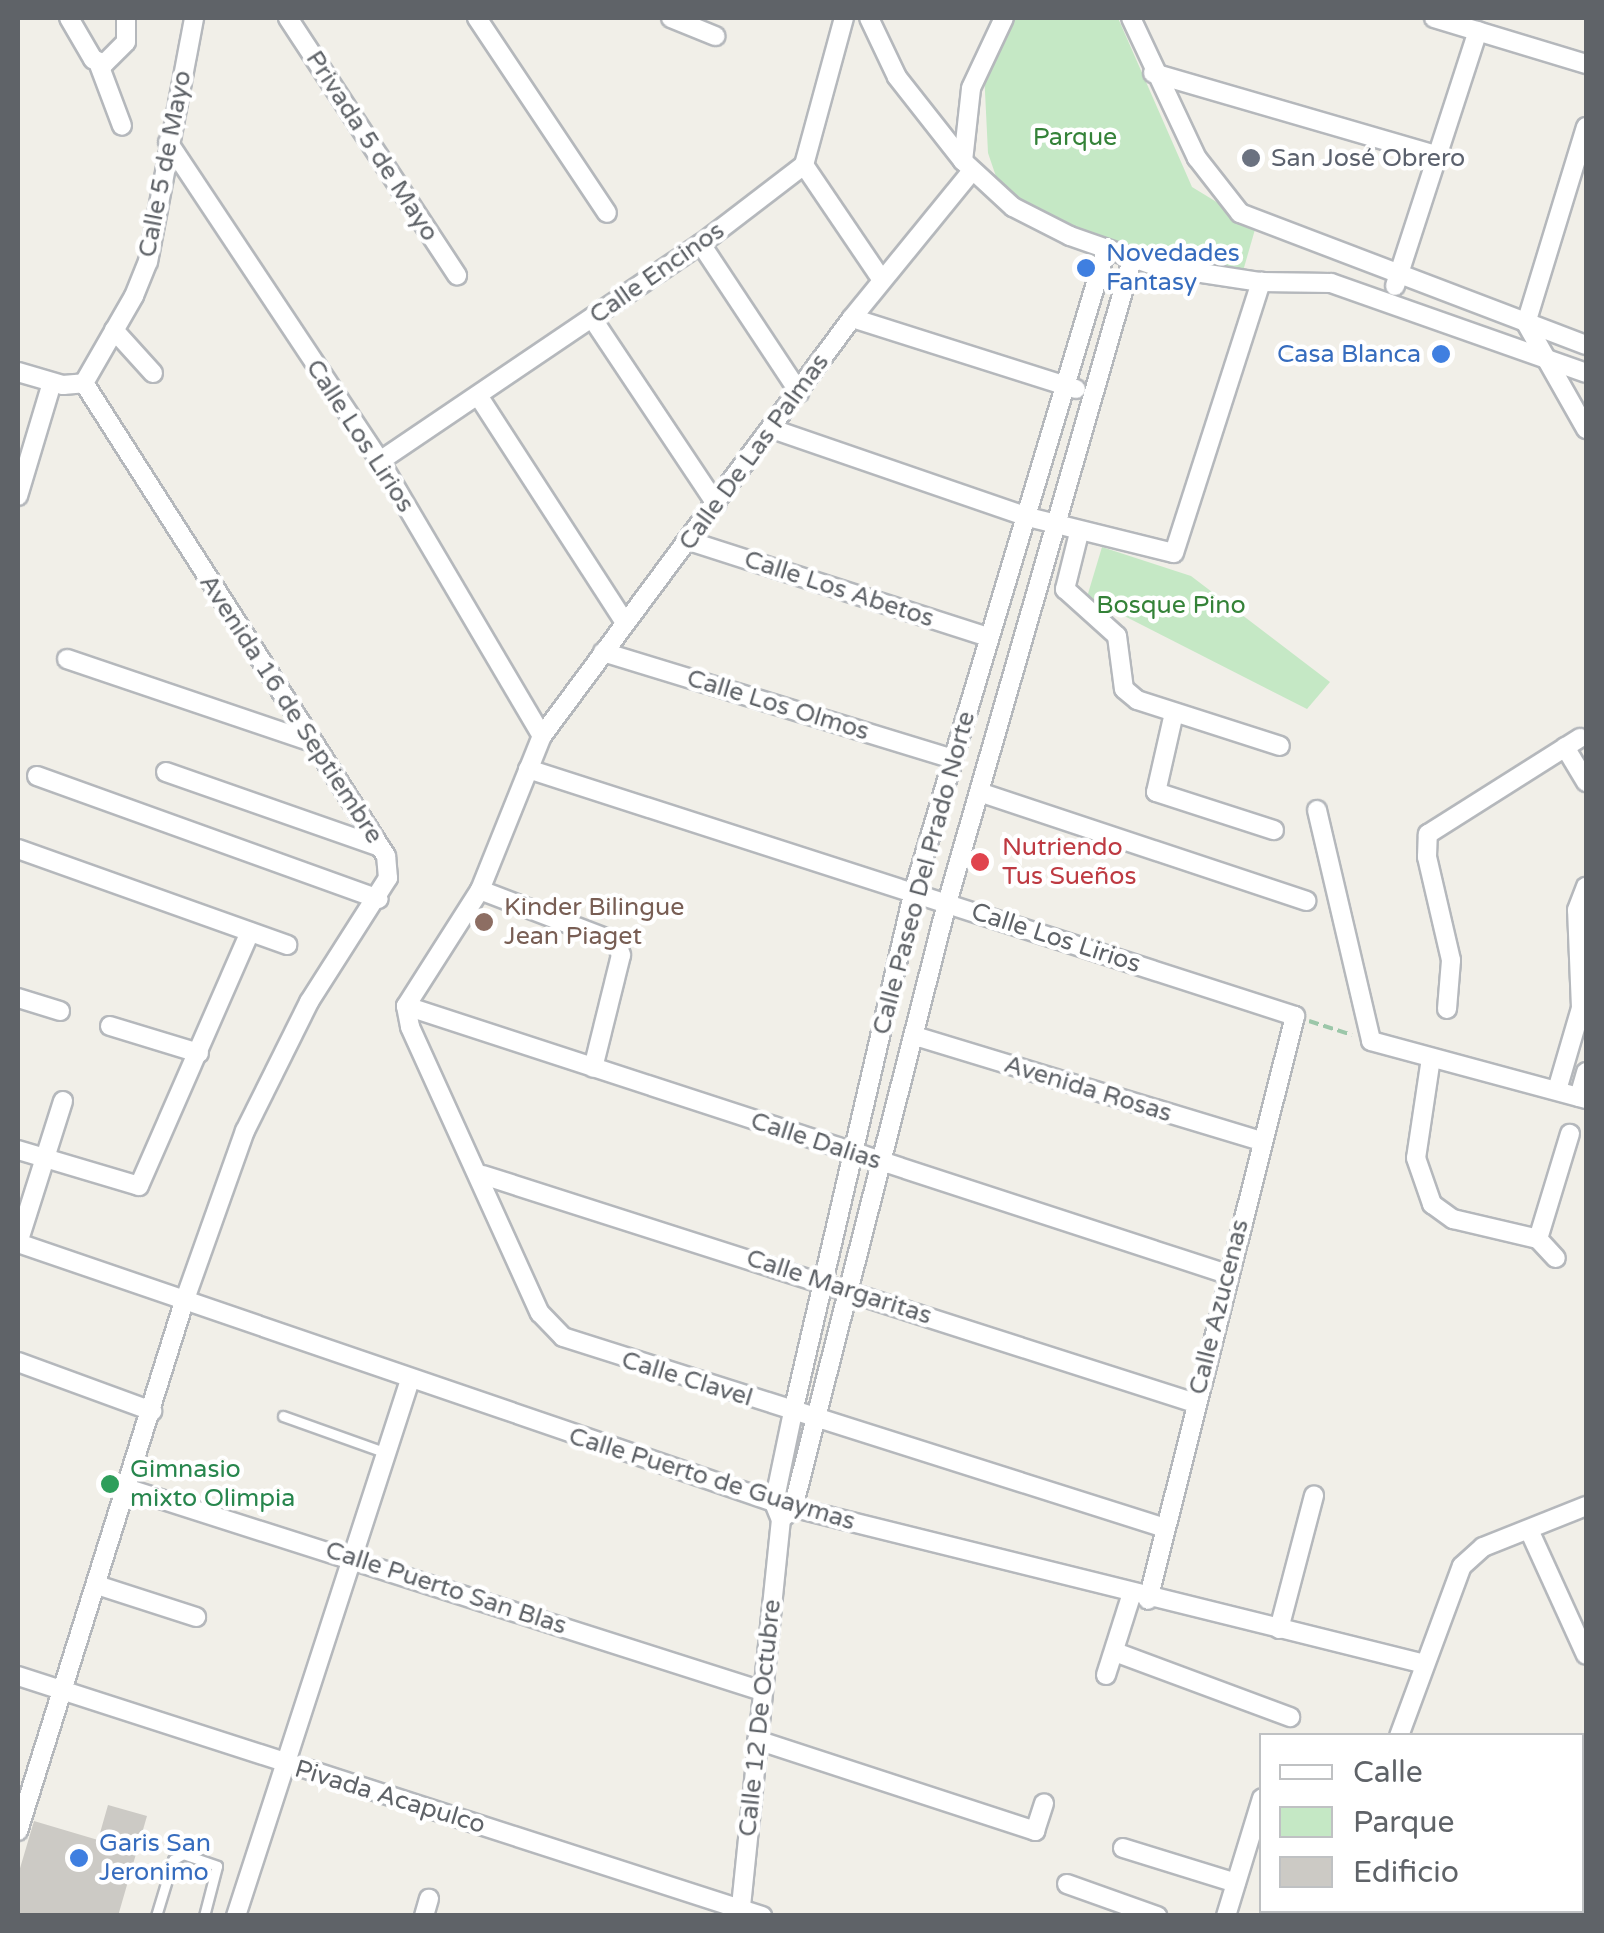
<!DOCTYPE html>
<meta charset="utf-8">
<style>
body{margin:0}
#map{position:relative;width:1604px;height:1933px;overflow:hidden;background:#f1efe8;font-family:"Varela Round",sans-serif}
div>[style]{position:absolute}
[style*='--x']{left:calc(var(--x)*1px);top:calc(var(--y)*1px);width:calc(var(--w)*1px);rotate:calc(var(--a)*1deg)}
.green>*{inset:0;background:#c5e8c5}
.building>*{inset:0;background:#cccac5}
.path>*{height:4px;margin-top:-2px;transform-origin:0;background:repeating-linear-gradient(90deg,#9cc7a9 0 10px,transparent 0 15px)}
.roads{filter:drop-shadow(2px 0 #b5b8bc) drop-shadow(-2px 0 #b5b8bc) drop-shadow(0 2px #b5b8bc) drop-shadow(0 -2px #b5b8bc)}
.lane>*{height:9px;margin:-4.5px;padding:0 4.5px;transform-origin:4.5px;border-radius:4.5px;background:#fff}
.street>*{height:18px;margin:-9px;padding:0 9px;transform-origin:9px;border-radius:9px;background:#fff}
.dots>*{width:28px;height:28px;translate:-50% -50%;box-sizing:border-box;border:5px solid #fff;border-radius:50%}
span{translate:-50% -50%;white-space:nowrap;text-align:center;line-height:1.15;-webkit-text-stroke:9px #fff;paint-order:stroke}
.park-label{font-size:25px;color:#348238}
.street-label{font-size:25px;color:#5f6368}
.worship-label{font-size:25px;color:#5b616d}
.left{translate:0 -50%;text-align:left}
.shop-label{font-size:25px;color:#366cbe}
.right{translate:-100% -50%;text-align:right}
.health-label{font-size:25px;color:#be3a42}
.education-label{font-size:25px;color:#785e54}
.leisure-label{font-size:25px;color:#27864d}
.frame{position:absolute;inset:0;border:20px solid #5f6368;pointer-events:none}
.legend{position:absolute;left:1259px;top:1733px;width:325px;height:180px;box-sizing:border-box;background:#fff;border:2px solid #bfc1c3;margin:0;padding:12px 18px;list-style:none;font-size:30px;color:#5f6368}
.legend li{display:flex;align-items:center;gap:20px;height:50px}
.legend b{width:50px;border:2px solid #bfc1c3}
</style>
<div id="map">
<div class="green">
<i style="clip-path:polygon(1000px 18px,1118px 18px,1192px 187px,1256px 226px,1241px 278px,1104px 252px,1003px 197px,988px 153px,983px 51px)"></i>
<i style="clip-path:polygon(1102px 547px,1191px 576px,1330px 682px,1307px 709px,1087px 597px)"></i>
</div>
<div class="building">
<i style="clip-path:polygon(108px 1805px,147px 1816px,118px 1916px,18px 1916px,18px 1875px,34px 1821px,98px 1840px)"></i>
</div>
<div class="path">
<i style="--x:1309;--y:1021;--w:45;--a:18"></i>
</div>
<div class="roads">
<div class="lane">
<i style="--x:283;--y:1416;--w:110;--a:19.6"></i>
<i style="--x:156;--y:1916;--w:59;--a:-73.1"></i>
<i style="--x:173;--y:1860;--w:12;--a:-31"></i>
<i style="--x:183;--y:1854;--w:36;--a:19"></i>
<i style="--x:217;--y:1866;--w:52;--a:104.6"></i>
</div>
<div class="street">
<i style="--x:69;--y:18;--w:48;--a:59.7"></i>
<i style="--x:93;--y:59;--w:12;--a:24"></i>
<i style="--x:104;--y:64;--w:31;--a:-45"></i>
<i style="--x:126;--y:42;--w:24;--a:-90"></i>
<i style="--x:288;--y:18;--w:308;--a:56.7"></i>
<i style="--x:477;--y:18;--w:234;--a:56.3"></i>
<i style="--x:671;--y:18;--w:48;--a:22.2"></i>
<i style="--x:869;--y:18;--w:65;--a:64.6"></i>
<i style="--x:897;--y:77;--w:107;--a:51.8"></i>
<i style="--x:963;--y:161;--w:68;--a:42.6"></i>
<i style="--x:1013;--y:207;--w:64;--a:27"></i>
<i style="--x:1070;--y:236;--w:91;--a:19.2"></i>
<i style="--x:1156;--y:266;--w:106;--a:8.7"></i>
<i style="--x:1261;--y:282;--w:70;--a:0.8"></i>
<i style="--x:1331;--y:283;--w:270;--a:19.4"></i>
<i style="--x:1131;--y:18;--w:155;--a:64.8"></i>
<i style="--x:1197;--y:158;--w:70;--a:52"></i>
<i style="--x:1240;--y:213;--w:370;--a:20.9"></i>
<i style="--x:1434;--y:18;--w:159;--a:16.8"></i>
<i style="--x:98;--y:62;--w:68;--a:69.4"></i>
<i style="--x:1153;--y:73;--w:301;--a:16.2"></i>
<i style="--x:1586;--y:127;--w:205;--a:107"></i>
<i style="--x:1526;--y:323;--w:122;--a:60.5"></i>
<i style="--x:168;--y:142;--w:383;--a:56.4"></i>
<i style="--x:380;--y:461;--w:319;--a:59.5"></i>
<i style="--x:963;--y:161;--w:73;--a:-83.7"></i>
<i style="--x:971;--y:88;--w:77;--a:-64.8"></i>
<i style="--x:804;--y:165;--w:139;--a:55.9"></i>
<i style="--x:701;--y:244;--w:178;--a:56.5"></i>
<i style="--x:1395;--y:286;--w:268;--a:-72"></i>
<i style="--x:592;--y:318;--w:224;--a:56.3"></i>
<i style="--x:852;--y:318;--w:235;--a:17.6"></i>
<i style="--x:114;--y:330;--w:58;--a:47.8"></i>
<i style="--x:18;--y:372;--w:47;--a:16.1"></i>
<i style="--x:63;--y:385;--w:21;--a:-5"></i>
<i style="--x:84;--y:383;--w:100;--a:-60.1"></i>
<i style="--x:134;--y:296;--w:37;--a:-68"></i>
<i style="--x:148;--y:262;--w:248;--a:-79.3"></i>
<i style="--x:479;--y:397;--w:269;--a:57.1"></i>
<i style="--x:772;--y:429;--w:267;--a:19"></i>
<i style="--x:1024;--y:516;--w:154;--a:13.9"></i>
<i style="--x:1174;--y:553;--w:285;--a:-72.2"></i>
<i style="--x:380;--y:461;--w:387;--a:-34.1"></i>
<i style="--x:701;--y:244;--w:130;--a:-37.5"></i>
<i style="--x:804;--y:165;--w:152;--a:-74.8"></i>
<i style="--x:18;--y:496;--w:118;--a:-73.3"></i>
<i style="--x:1079;--y:533;--w:58;--a:104"></i>
<i style="--x:1065;--y:589;--w:70;--a:42.1"></i>
<i style="--x:1117;--y:636;--w:53;--a:82.5"></i>
<i style="--x:1124;--y:689;--w:17;--a:40"></i>
<i style="--x:1137;--y:700;--w:150;--a:17.8"></i>
<i style="--x:689;--y:541;--w:314;--a:17.8"></i>
<i style="--x:603;--y:652;--w:366;--a:17"></i>
<i style="--x:67;--y:659;--w:259;--a:18.7"></i>
<i style="--x:1174;--y:713;--w:81;--a:102.8"></i>
<i style="--x:1156;--y:792;--w:124;--a:17.9"></i>
<i style="--x:1565;--y:747;--w:41;--a:59"></i>
<i style="--x:528;--y:769;--w:806;--a:17.85"></i>
<i style="--x:1295;--y:1016;--w:602;--a:104.13"></i>
<i style="--x:166;--y:772;--w:227;--a:19.3"></i>
<i style="--x:37;--y:776;--w:363;--a:19.8"></i>
<i style="--x:979;--y:792;--w:345;--a:18.4"></i>
<i style="--x:1317;--y:810;--w:237;--a:76.8"></i>
<i style="--x:1371;--y:1041;--w:223;--a:15.1"></i>
<i style="--x:18;--y:849;--w:286;--a:19.6"></i>
<i style="--x:480;--y:890;--w:146;--a:20.9"></i>
<i style="--x:616;--y:942;--w:14;--a:69"></i>
<i style="--x:621;--y:955;--w:116;--a:103.9"></i>
<i style="--x:18;--y:998;--w:44;--a:17.2"></i>
<i style="--x:406;--y:1006;--w:138;--a:-57.5"></i>
<i style="--x:480;--y:890;--w:166;--a:-68.1"></i>
<i style="--x:542;--y:736;--w:520;--a:-53.44"></i>
<i style="--x:852;--y:318;--w:190;--a:-50.8"></i>
<i style="--x:406;--y:1006;--w:21;--a:79"></i>
<i style="--x:410;--y:1027;--w:314;--a:65.6"></i>
<i style="--x:540;--y:1313;--w:33;--a:46"></i>
<i style="--x:563;--y:1337;--w:632;--a:17.6"></i>
<i style="--x:406;--y:1006;--w:864;--a:18.08"></i>
<i style="--x:1447;--y:1009;--w:49;--a:-85.3"></i>
<i style="--x:1451;--y:960;--w:106;--a:-103.1"></i>
<i style="--x:1427;--y:857;--w:23;--a:-88"></i>
<i style="--x:1428;--y:834;--w:180;--a:-32.3"></i>
<i style="--x:110;--y:1026;--w:93;--a:16.9"></i>
<i style="--x:915;--y:1036;--w:362;--a:16.9"></i>
<i style="--x:1431;--y:1058;--w:101;--a:98.5"></i>
<i style="--x:1416;--y:1158;--w:49;--a:70.8"></i>
<i style="--x:1432;--y:1204;--w:26;--a:36"></i>
<i style="--x:1453;--y:1219;--w:87;--a:13.2"></i>
<i style="--x:1538;--y:1239;--w:26;--a:47"></i>
<i style="--x:1557;--y:1090;--w:85;--a:-73.7"></i>
<i style="--x:1581;--y:1008;--w:98;--a:-92.3"></i>
<i style="--x:1577;--y:910;--w:25;--a:-69"></i>
<i style="--x:1579;--y:1097;--w:26;--a:-74"></i>
<i style="--x:18;--y:1150;--w:126;--a:16.6"></i>
<i style="--x:139;--y:1186;--w:277;--a:-66.4"></i>
<i style="--x:483;--y:1175;--w:748;--a:17.76"></i>
<i style="--x:1538;--y:1239;--w:110;--a:-73.1"></i>
<i style="--x:18;--y:1243;--w:809;--a:18.91"></i>
<i style="--x:783;--y:1505;--w:657;--a:13.91"></i>
<i style="--x:18;--y:1243;--w:149;--a:-72.4"></i>
<i style="--x:18;--y:1362;--w:143;--a:20.1"></i>
<i style="--x:129;--y:1489;--w:664;--a:17.7"></i>
<i style="--x:785;--y:1516;--w:11;--a:-45"></i>
<i style="--x:793;--y:1508;--w:624;--a:-75.72"></i>
<i style="--x:947;--y:903;--w:669;--a:-73.95"></i>
<i style="--x:1529;--y:1530;--w:137;--a:65.5"></i>
<i style="--x:100;--y:1586;--w:101;--a:17.9"></i>
<i style="--x:1279;--y:1629;--w:138;--a:-75.3"></i>
<i style="--x:1115;--y:1652;--w:187;--a:20.4"></i>
<i style="--x:1106;--y:1675;--w:83;--a:-72.4"></i>
<i style="--x:18;--y:1676;--w:782;--a:17.88"></i>
<i style="--x:1399;--y:1736;--w:181;--a:-69.7"></i>
<i style="--x:1462;--y:1566;--w:28;--a:-42"></i>
<i style="--x:1483;--y:1547;--w:111;--a:-21.7"></i>
<i style="--x:757;--y:1740;--w:293;--a:18.1"></i>
<i style="--x:1035;--y:1831;--w:29;--a:-72"></i>
<i style="--x:18;--y:1831;--w:554;--a:-72.58"></i>
<i style="--x:184;--y:1302;--w:182;--a:-70.4"></i>
<i style="--x:245;--y:1131;--w:144;--a:-63.6"></i>
<i style="--x:309;--y:1002;--w:147;--a:-57.5"></i>
<i style="--x:388;--y:878;--w:22;--a:-95"></i>
<i style="--x:386;--y:856;--w:561;--a:-122.56"></i>
<i style="--x:1582;--y:1835;--w:4;--a:27"></i>
<i style="--x:1123;--y:1848;--w:118;--a:17.2"></i>
<i style="--x:1067;--y:1884;--w:96;--a:19.6"></i>
<i style="--x:236;--y:1916;--w:560;--a:-72.02"></i>
<i style="--x:424;--y:1916;--w:18;--a:-74"></i>
<i style="--x:740;--y:1916;--w:398;--a:-84.1"></i>
<i style="--x:781;--y:1520;--w:18;--a:-112"></i>
<i style="--x:774;--y:1503;--w:93;--a:-78.2"></i>
<i style="--x:793;--y:1412;--w:536;--a:-76.95"></i>
<i style="--x:914;--y:890;--w:665;--a:-73.31"></i>
<i style="--x:1226;--y:1916;--w:123;--a:-73"></i>
<i style="--x:1338;--y:1916;--w:6;--a:-81"></i>
</div>
</div>
<div class="dots">
<i style="left:1251px;top:158px;background:#6b7280"></i>
<i style="left:1086px;top:268px;background:#3f7fe0"></i>
<i style="left:1441px;top:354px;background:#3f7fe0"></i>
<i style="left:980px;top:862px;background:#e0444e"></i>
<i style="left:484px;top:922px;background:#8d6e63"></i>
<i style="left:110px;top:1484px;background:#2e9e5b"></i>
<i style="left:79px;top:1858px;background:#3f7fe0"></i>
</div>
<div class="park-label">
<span style="left:1075px;top:137px">Parque</span>
<span style="left:1171px;top:605px">Bosque Pino</span>
</div>
<div class="street-label">
<span style="left:372px;top:146px;rotate:57deg">Privada 5 de Mayo</span>
<span style="left:165px;top:164px;rotate:-79deg">Calle 5 de Mayo</span>
<span style="left:657px;top:273px;rotate:-35deg">Calle Encinos</span>
<span style="left:360px;top:436px;rotate:57deg">Calle Los Lirios</span>
<span style="left:754px;top:452px;rotate:-54deg">Calle De Las Palmas</span>
<span style="left:839px;top:589px;rotate:18deg">Calle Los Abetos</span>
<span style="left:778px;top:705px;rotate:17deg">Calle Los Olmos</span>
<span style="left:291px;top:709px;rotate:57deg">Avenida 16 de Septiembre</span>
<span style="left:924px;top:873px;rotate:-75deg">Calle Paseo Del Prado Norte</span>
<span style="left:1056px;top:938px;rotate:18deg">Calle Los Lirios</span>
<span style="left:1088px;top:1089px;rotate:17deg">Avenida Rosas</span>
<span style="left:816px;top:1141px;rotate:18deg">Calle Dalias</span>
<span style="left:839px;top:1287px;rotate:18deg">Calle Margaritas</span>
<span style="left:1219px;top:1307px;rotate:-76deg">Calle Azucenas</span>
<span style="left:687px;top:1379px;rotate:17deg">Calle Clavel</span>
<span style="left:712px;top:1479px;rotate:17deg">Calle Puerto de Guaymas</span>
<span style="left:446px;top:1588px;rotate:18deg">Calle Puerto San Blas</span>
<span style="left:760px;top:1718px;rotate:-84deg">Calle 12 De Octubre</span>
<span style="left:390px;top:1797px;rotate:17deg">Pivada Acapulco</span>
</div>
<div class="worship-label">
<span class="left" style="left:1271px;top:158px">San José Obrero</span>
</div>
<div class="shop-label">
<span class="left" style="left:1106px;top:268px">Novedades<br>Fantasy</span>
<span class="right" style="left:1421px;top:354px">Casa Blanca</span>
<span class="left" style="left:99px;top:1858px">Garis San<br>Jeronimo</span>
</div>
<div class="health-label">
<span class="left" style="left:1002px;top:862px">Nutriendo<br>Tus Sueños</span>
</div>
<div class="education-label">
<span class="left" style="left:504px;top:922px">Kinder Bilingue<br>Jean Piaget</span>
</div>
<div class="leisure-label">
<span class="left" style="left:130px;top:1484px">Gimnasio<br>mixto Olimpia</span>
</div>
<div class="frame"></div>
<ul class="legend">
<li><b style="height:12px;background:#fff"></b>Calle</li>
<li><b style="height:28px;background:#c5e8c5"></b>Parque</li>
<li><b style="height:28px;background:#cccac5"></b>Edificio</li>
</ul>
</div>
